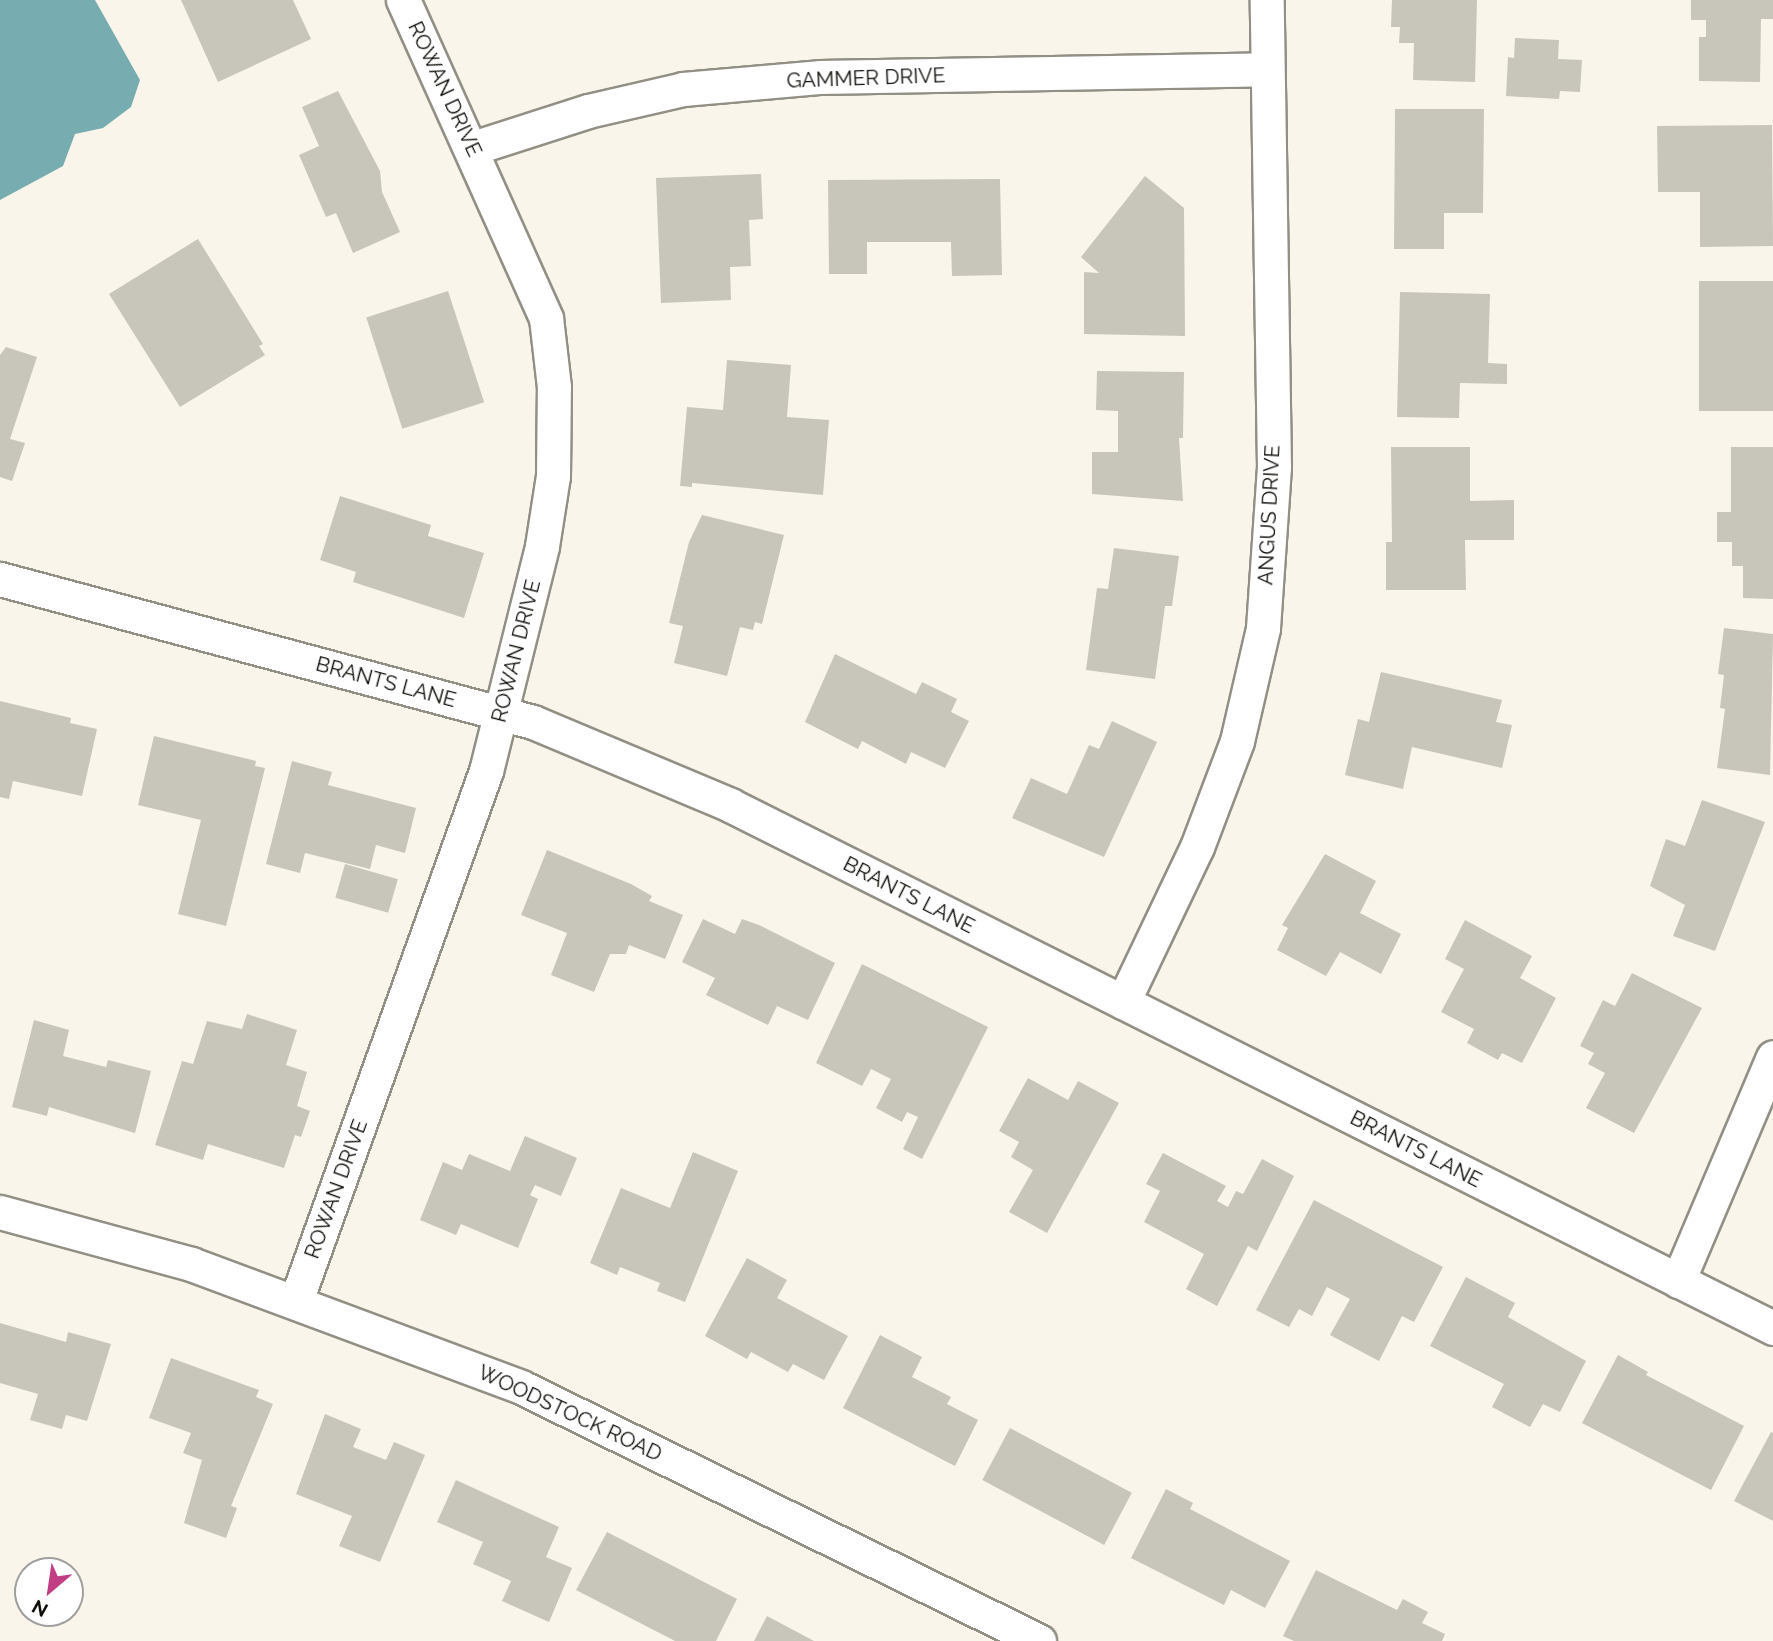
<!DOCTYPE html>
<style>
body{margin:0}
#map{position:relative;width:1773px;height:1641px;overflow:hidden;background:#f9f5ea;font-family:Raleway,sans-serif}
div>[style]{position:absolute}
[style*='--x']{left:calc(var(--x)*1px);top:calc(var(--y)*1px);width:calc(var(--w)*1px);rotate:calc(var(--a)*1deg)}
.water>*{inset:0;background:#77acb0}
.building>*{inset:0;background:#c8c5ba;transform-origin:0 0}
.roads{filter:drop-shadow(2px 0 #928f85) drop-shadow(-2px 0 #928f85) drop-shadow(0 2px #928f85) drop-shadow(0 -2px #928f85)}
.minor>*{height:33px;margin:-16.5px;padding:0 16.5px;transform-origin:16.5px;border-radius:16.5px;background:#fff}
span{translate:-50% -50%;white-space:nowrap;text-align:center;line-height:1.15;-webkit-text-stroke:5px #fff;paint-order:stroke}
.street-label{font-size:21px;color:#0f0e0a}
.north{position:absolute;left:14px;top:1557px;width:70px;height:70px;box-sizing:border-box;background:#fff;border:2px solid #9f9f9d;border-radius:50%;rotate:209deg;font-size:19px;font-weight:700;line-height:28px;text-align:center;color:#0f0e0a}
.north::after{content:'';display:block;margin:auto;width:24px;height:32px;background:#c13e85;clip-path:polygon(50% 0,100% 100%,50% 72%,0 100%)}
</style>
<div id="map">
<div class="water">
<i style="clip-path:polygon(0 0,95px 0,140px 80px,131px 107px,103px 128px,75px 134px,63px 166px,0 200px)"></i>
</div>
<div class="building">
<i style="clip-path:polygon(181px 0,293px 0,311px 39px,218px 82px)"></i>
<i style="clip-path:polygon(1392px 0,1477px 0,1475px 82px,1413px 80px,1414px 43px,1399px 43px,1400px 27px,1391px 27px)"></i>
<i style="clip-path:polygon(1691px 0,1773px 0,1773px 19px,1761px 19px,1760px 82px,1699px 81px,1699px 37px,1706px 37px,1706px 20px,1691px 20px)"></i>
<i style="clip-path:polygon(1515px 38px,1559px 40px,1558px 59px,1582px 60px,1580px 92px,1560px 91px,1559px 99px,1506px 96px,1508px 57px,1514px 58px)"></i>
<i style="clip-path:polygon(338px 91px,380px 171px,382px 192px,400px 232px,353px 253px,336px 213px,326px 217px,299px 155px,319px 146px,302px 107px)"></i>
<i style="clip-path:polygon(1395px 109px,1484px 109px,1483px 213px,1444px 213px,1444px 249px,1394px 249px)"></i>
<i style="clip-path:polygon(1772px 125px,1773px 246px,1700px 247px,1700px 192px,1658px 192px,1657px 126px)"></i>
<i style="clip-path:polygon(761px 174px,763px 219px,749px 220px,751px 266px,730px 267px,731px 300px,661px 303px,656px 178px)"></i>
<i style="clip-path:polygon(1145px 176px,1184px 208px,1185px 336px,1084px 334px,1084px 272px,1099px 273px,1081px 257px)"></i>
<i style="clip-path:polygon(1000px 179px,1002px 275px,952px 276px,951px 242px,867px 242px,867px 274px,829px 274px,828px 180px)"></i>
<i style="clip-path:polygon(198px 239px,263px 344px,259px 346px,265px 355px,180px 407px,109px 294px)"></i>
<i style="left:1773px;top:281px;width:130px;height:74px;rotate:90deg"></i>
<i style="left:448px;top:291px;width:117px;height:86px;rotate:72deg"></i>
<i style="clip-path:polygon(1400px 292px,1490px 294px,1488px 363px,1507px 364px,1507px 384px,1460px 383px,1459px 418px,1397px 417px)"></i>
<i style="clip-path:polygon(6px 347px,37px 357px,10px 439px,25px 443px,12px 481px,0 477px,0 355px)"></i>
<i style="clip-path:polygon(727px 360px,791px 365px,787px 417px,829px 420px,823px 495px,692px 483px,692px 487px,680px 486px,687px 407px,723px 410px)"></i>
<i style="clip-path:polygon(1097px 371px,1184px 372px,1183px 438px,1179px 438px,1183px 501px,1092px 494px,1092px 452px,1118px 452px,1118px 411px,1096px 410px)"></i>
<i style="clip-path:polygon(1391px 447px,1470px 447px,1470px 501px,1514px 500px,1514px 540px,1465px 540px,1466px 590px,1386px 590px,1386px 542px,1392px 542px)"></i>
<i style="clip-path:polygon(1731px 447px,1773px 447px,1773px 599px,1743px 598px,1743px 566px,1732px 566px,1732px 542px,1717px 542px,1717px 512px,1731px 512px)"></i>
<i style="clip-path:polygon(340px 496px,431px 525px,428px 536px,484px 553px,464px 618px,353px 582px,356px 572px,320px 560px)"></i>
<i style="clip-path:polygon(702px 515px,784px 535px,762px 624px,755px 622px,753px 630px,740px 627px,727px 676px,674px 663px,683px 626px,669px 623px,689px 542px)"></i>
<i style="clip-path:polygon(1114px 548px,1179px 556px,1172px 606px,1165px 606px,1155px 679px,1086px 670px,1097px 588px,1108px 589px)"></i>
<i style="clip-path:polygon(1724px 628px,1773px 634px,1770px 775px,1717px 768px,1725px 709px,1720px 708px,1724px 675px,1718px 674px)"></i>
<i style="clip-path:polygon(835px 654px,916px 694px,922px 682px,957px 699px,951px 712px,969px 721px,945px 768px,911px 752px,906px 764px,862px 741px,858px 749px,805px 722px)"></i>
<i style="clip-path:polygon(1381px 672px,1502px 700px,1496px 722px,1512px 725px,1502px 768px,1412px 747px,1403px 789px,1345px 775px,1358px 719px,1369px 722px)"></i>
<i style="clip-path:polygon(0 701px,71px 718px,70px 723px,97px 729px,82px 796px,13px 781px,9px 799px,0 797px)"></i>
<i style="clip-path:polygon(1112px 721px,1157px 742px,1104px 857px,1012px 818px,1031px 778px,1067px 794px,1089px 745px,1099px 749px)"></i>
<i style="clip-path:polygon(154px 736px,256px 761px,255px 766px,265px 768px,226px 926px,178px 914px,201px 820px,138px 805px)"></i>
<i style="clip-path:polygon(292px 761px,332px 772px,328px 785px,416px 808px,405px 853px,376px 845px,370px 869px,305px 853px,300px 873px,266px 864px)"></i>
<i style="clip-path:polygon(1702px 800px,1765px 822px,1715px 951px,1673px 936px,1685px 905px,1650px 886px,1666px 839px,1685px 846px)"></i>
<i style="clip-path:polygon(547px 850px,631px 884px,652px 896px,649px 901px,683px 915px,665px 959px,629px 945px,626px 954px,610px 954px,594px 992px,551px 975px,567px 933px,521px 915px)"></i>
<i style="clip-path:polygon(1325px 854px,1376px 881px,1360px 913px,1401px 934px,1381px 974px,1340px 952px,1326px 976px,1277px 950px,1288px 928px,1282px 925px)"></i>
<i style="left:345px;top:864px;width:55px;height:35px;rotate:16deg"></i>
<i style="clip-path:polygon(703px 919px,735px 934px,742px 919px,759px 925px,835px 963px,808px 1020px,777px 1006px,768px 1025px,706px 995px,715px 978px,682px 962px)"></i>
<i style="clip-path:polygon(1465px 920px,1532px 956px,1520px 978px,1556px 998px,1522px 1063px,1502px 1053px,1498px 1060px,1467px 1043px,1474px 1029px,1441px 1012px,1464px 969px,1445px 959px)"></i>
<i style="clip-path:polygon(862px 964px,988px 1027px,922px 1159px,903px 1149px,918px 1117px,907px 1112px,902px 1122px,876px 1108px,891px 1079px,871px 1069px,862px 1086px,816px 1063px)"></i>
<i style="clip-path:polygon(1632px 973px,1702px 1008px,1634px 1133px,1586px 1108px,1605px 1073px,1588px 1064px,1594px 1053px,1580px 1046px,1603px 1000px,1615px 1006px)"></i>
<i style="clip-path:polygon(247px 1014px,297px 1030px,286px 1065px,307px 1072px,297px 1106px,310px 1111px,301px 1137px,295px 1135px,284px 1168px,208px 1144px,203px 1160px,155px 1145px,182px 1061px,193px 1064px,207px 1021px,242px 1029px)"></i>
<i style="clip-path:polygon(34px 1020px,69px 1030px,63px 1056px,106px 1067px,108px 1060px,151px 1071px,135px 1133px,49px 1107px,47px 1116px,12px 1107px)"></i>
<i style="clip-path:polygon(1028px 1078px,1068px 1100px,1078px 1081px,1119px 1103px,1047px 1233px,1009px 1212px,1033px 1170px,1011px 1157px,1019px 1142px,999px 1131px)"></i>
<i style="clip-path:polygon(525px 1136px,577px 1158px,561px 1196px,535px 1185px,530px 1195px,538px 1199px,518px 1248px,461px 1224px,456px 1235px,420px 1220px,443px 1162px,462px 1170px,469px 1154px,510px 1171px)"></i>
<i style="clip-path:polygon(693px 1152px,738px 1171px,685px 1302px,657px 1291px,660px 1283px,620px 1267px,617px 1275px,590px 1263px,621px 1188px,670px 1208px)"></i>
<i style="clip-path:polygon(1163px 1153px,1226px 1186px,1217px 1201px,1228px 1207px,1236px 1191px,1243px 1194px,1262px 1159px,1294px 1176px,1257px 1251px,1248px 1246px,1217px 1306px,1186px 1289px,1204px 1254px,1144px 1222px,1160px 1191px,1146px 1184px)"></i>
<i style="clip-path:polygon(1314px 1200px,1443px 1267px,1414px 1322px,1402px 1316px,1379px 1361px,1330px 1335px,1350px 1299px,1327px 1287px,1312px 1316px,1299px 1309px,1289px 1327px,1256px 1310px)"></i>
<i style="clip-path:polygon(747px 1258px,787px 1280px,777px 1298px,848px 1336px,824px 1380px,793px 1364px,788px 1372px,751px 1352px,747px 1359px,705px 1336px)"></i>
<i style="clip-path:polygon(1466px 1277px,1515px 1303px,1508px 1317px,1586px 1361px,1560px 1412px,1543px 1404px,1530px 1427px,1492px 1407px,1504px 1384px,1430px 1346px)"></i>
<i style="clip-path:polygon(0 1323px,66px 1342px,68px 1332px,111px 1344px,87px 1421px,66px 1415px,62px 1429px,30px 1420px,38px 1394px,0 1383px)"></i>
<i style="clip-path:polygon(880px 1335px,922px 1357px,912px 1377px,951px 1397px,947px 1404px,978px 1420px,955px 1466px,843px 1408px)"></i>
<i style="clip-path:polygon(1618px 1355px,1648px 1372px,1646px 1375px,1744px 1426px,1711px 1490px,1582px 1423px)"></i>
<i style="clip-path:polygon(171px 1358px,259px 1390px,256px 1397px,273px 1404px,231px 1506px,237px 1508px,226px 1538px,184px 1523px,202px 1460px,183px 1453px,191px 1433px,149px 1418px)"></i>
<i style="clip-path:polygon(325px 1414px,361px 1429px,353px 1447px,386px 1460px,394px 1442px,425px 1455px,380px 1562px,339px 1546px,352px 1516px,296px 1494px)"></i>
<i style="left:1010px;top:1428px;width:138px;height:59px;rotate:28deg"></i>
<i style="clip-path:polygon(1771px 1432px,1773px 1433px,1773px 1521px,1734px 1501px)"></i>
<i style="clip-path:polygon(456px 1480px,559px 1527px,546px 1557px,572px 1568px,549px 1622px,502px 1601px,511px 1581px,473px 1564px,483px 1542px,437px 1522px)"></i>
<i style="clip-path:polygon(1166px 1489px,1193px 1503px,1190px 1509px,1290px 1561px,1265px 1608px,1231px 1590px,1224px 1605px,1131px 1558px)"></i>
<i style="clip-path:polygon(607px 1532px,737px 1599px,716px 1641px,675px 1641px,576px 1590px)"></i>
<i style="clip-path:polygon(1316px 1570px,1397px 1610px,1403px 1599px,1428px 1612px,1422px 1623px,1445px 1634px,1442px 1641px,1294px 1641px,1283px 1636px)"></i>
<i style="clip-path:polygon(767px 1616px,814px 1641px,754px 1641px)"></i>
</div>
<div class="roads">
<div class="minor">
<i style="--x:473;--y:148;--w:121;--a:-17.8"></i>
<i style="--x:588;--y:111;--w:98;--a:-13"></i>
<i style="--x:683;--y:89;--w:139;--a:-5"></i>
<i style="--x:821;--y:77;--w:446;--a:-1"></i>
<i style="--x:0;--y:579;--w:552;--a:15.02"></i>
<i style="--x:533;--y:722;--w:214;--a:22.8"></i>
<i style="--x:730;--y:805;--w:1167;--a:26.63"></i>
<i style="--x:1123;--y:1002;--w:172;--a:-64.5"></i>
<i style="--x:1197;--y:847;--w:113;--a:-69.3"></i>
<i style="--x:1237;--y:741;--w:116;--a:-77"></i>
<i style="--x:1263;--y:628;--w:161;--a:-86.1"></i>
<i style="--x:1274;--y:467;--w:467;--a:-90.9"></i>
<i style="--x:0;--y:1212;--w:198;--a:15.2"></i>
<i style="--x:191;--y:1264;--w:352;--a:20.4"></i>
<i style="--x:521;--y:1387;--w:577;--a:26.12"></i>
<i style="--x:1678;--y:1281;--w:243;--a:-67"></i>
<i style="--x:296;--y:1301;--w:563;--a:-70.28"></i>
<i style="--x:486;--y:771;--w:232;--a:-76"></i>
<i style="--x:542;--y:546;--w:71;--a:-81.1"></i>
<i style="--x:553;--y:476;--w:89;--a:-89.4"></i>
<i style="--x:554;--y:387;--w:69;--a:-96.6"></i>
<i style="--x:546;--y:318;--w:349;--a:-114.2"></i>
</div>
</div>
<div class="street-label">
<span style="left:866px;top:78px;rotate:-2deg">GAMMER DRIVE</span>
<span style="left:445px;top:89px;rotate:65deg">ROWAN DRIVE</span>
<span style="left:1269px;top:515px;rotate:-87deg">ANGUS DRIVE</span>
<span style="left:516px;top:651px;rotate:-76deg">ROWAN DRIVE</span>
<span style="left:386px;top:682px;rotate:15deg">BRANTS LANE</span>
<span style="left:909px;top:895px;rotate:27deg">BRANTS LANE</span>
<span style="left:1416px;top:1149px;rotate:27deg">BRANTS LANE</span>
<span style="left:336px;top:1189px;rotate:-70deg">ROWAN DRIVE</span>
<span style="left:570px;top:1413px;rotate:25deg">WOODSTOCK ROAD</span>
</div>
<div class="north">N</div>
</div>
